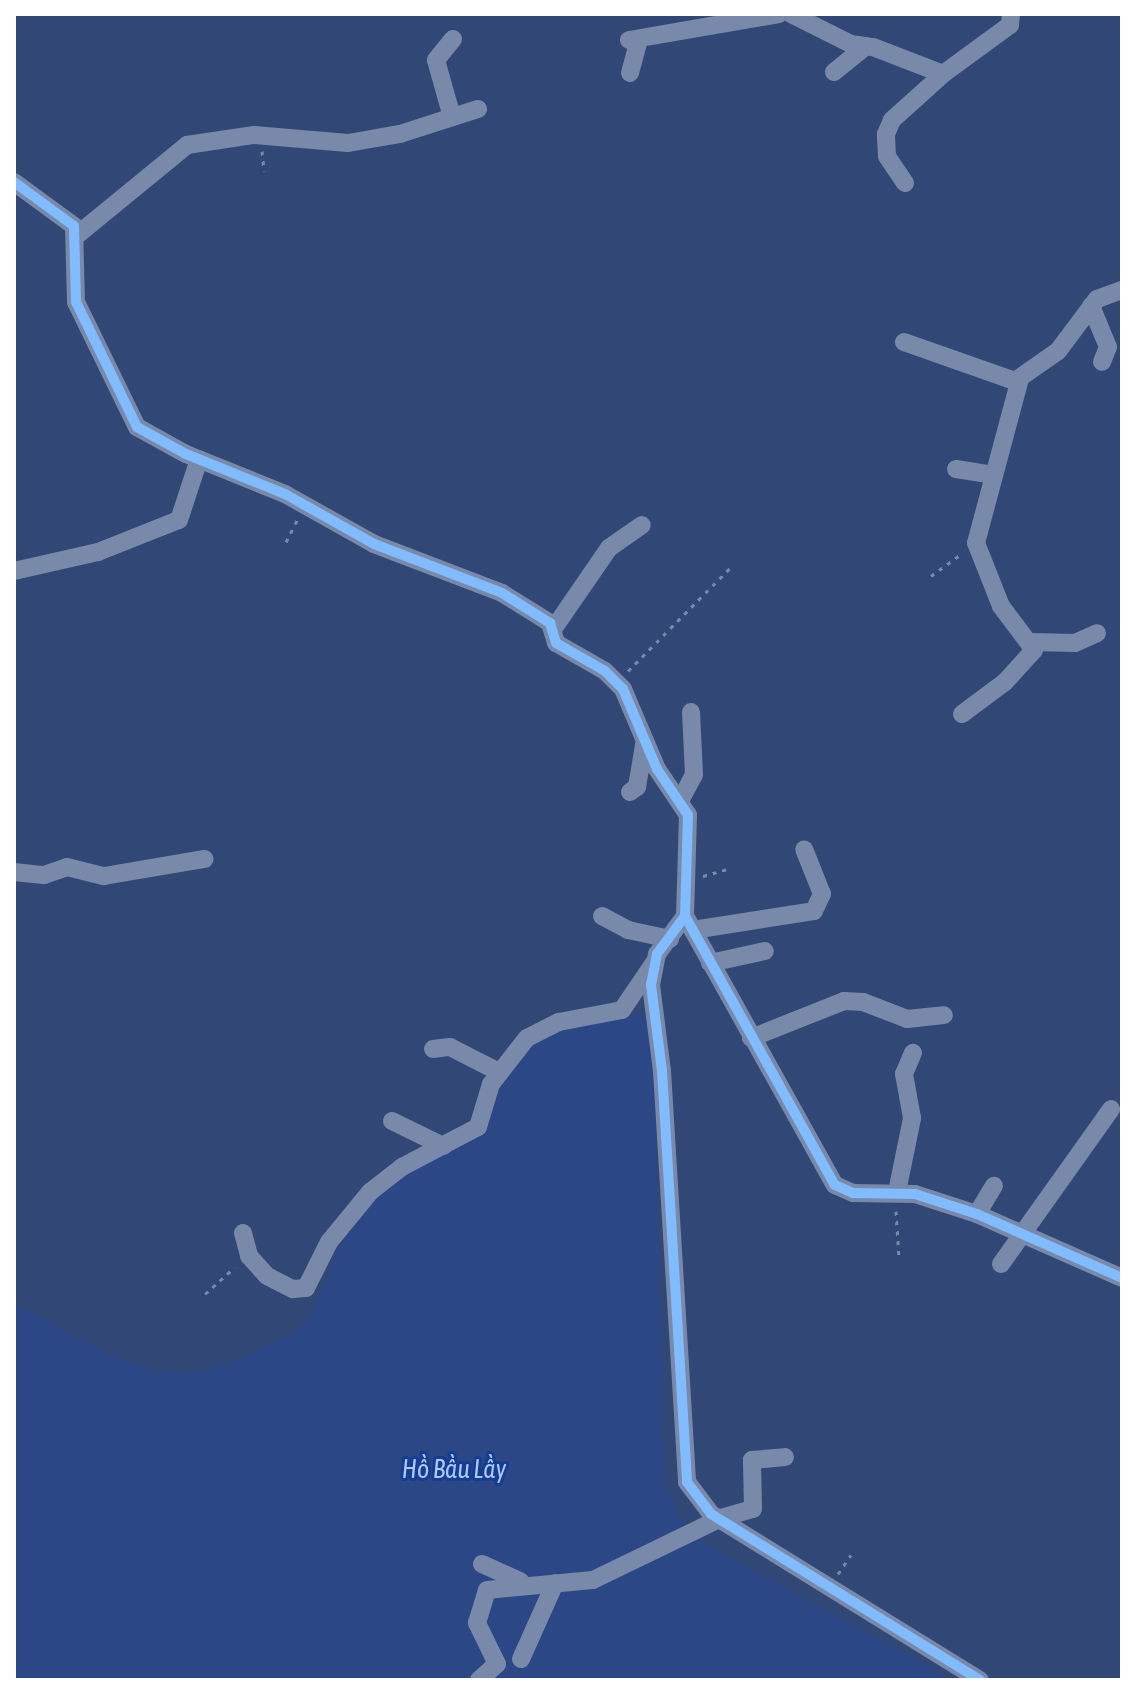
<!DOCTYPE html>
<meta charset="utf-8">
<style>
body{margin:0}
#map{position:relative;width:1136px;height:1694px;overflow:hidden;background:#314876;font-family:"Asap Condensed",sans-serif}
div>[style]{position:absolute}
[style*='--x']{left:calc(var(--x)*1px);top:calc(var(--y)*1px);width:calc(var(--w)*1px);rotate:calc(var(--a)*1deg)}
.water>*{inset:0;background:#2b4786}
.path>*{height:3px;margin-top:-1.5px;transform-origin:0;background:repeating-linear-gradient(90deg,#7989a9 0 4px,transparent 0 10px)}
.minor>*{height:18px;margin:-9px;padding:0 9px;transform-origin:9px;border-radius:9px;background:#7989a9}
.cycleway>*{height:10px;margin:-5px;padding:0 5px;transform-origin:5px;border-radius:5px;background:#80bcff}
span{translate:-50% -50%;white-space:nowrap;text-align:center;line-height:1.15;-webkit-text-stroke:6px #143d93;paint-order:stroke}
.water-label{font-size:26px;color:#afc8f8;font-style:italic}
.frame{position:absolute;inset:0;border:16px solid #fff;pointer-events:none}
</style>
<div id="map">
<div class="water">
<i style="clip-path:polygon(647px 1013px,654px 1048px,664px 1480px,678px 1516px,705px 1544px,952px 1680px,14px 1680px,14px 1304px,112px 1356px,160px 1372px,199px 1372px,243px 1358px,291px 1335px,311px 1316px,348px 1225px,380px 1190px,457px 1143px,503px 1073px,546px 1029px)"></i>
</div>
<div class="path">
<i style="--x:262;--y:151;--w:20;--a:84"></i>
<i style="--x:286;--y:542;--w:25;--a:-63"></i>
<i style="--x:931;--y:576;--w:39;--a:-36"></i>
<i style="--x:628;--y:671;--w:149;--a:-45.3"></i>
<i style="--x:703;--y:876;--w:25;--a:-16"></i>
<i style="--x:896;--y:1211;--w:48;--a:86.4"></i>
<i style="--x:205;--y:1294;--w:40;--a:-42"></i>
<i style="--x:838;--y:1574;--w:23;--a:-56"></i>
</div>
<div class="minor">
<i style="--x:791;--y:14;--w:67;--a:26.6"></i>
<i style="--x:851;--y:44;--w:22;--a:8"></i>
<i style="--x:873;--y:47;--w:75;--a:21.1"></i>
<i style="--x:943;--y:74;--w:83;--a:-36.2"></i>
<i style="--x:1010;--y:25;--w:11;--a:-85"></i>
<i style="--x:629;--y:40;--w:152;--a:-9.8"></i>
<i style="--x:834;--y:72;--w:41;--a:-39.1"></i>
<i style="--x:630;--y:73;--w:35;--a:-75"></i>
<i style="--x:452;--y:117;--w:59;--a:-105.7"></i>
<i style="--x:436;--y:60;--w:27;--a:-51"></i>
<i style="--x:14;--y:182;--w:74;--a:36.3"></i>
<i style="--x:74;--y:226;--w:76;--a:88.5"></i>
<i style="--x:76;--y:302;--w:139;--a:64"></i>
<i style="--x:137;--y:427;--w:56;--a:28.9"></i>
<i style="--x:186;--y:454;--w:107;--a:22"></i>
<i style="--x:285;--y:494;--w:102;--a:29.3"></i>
<i style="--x:374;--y:544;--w:137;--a:20.9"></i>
<i style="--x:502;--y:593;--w:57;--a:32"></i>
<i style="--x:550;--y:623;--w:21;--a:73"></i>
<i style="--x:556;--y:643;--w:56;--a:29.7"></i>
<i style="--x:605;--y:671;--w:25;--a:45"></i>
<i style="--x:623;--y:689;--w:87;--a:67"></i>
<i style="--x:657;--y:769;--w:55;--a:56"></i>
<i style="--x:688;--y:815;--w:101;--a:91.7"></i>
<i style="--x:685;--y:916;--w:47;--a:126.4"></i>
<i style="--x:657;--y:954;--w:32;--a:101"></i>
<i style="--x:651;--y:985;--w:87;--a:82.7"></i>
<i style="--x:662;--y:1071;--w:412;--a:86.5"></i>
<i style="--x:687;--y:1482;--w:40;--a:53"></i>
<i style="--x:711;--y:1514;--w:316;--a:31.7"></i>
<i style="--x:905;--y:183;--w:32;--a:-124"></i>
<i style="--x:887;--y:156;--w:22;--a:-93"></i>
<i style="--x:886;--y:134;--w:15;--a:-67"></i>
<i style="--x:892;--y:120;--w:69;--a:-42"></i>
<i style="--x:76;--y:236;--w:144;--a:-39.3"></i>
<i style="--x:187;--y:145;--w:68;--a:-8.5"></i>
<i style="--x:254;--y:135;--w:94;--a:4.9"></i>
<i style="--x:348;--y:143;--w:53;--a:-9.8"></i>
<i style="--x:400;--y:134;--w:82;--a:-17.8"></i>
<i style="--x:1091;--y:306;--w:44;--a:67.5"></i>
<i style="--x:1108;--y:347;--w:16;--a:112"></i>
<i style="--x:904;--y:342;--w:118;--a:19.4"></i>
<i style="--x:1015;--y:381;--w:52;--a:-34.9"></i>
<i style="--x:1058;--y:351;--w:65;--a:-53.1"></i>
<i style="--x:1097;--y:299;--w:27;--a:-20"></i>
<i style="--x:956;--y:469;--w:36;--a:9"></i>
<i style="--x:14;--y:571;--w:86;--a:-12.7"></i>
<i style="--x:98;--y:552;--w:87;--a:-21.6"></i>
<i style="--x:179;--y:520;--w:64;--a:-71.8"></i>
<i style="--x:554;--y:628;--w:97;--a:-55.5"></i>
<i style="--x:609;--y:548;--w:40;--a:-34.9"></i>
<i style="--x:1031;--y:642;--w:44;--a:1.3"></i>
<i style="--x:1075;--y:643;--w:24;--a:-24"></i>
<i style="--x:962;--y:714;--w:54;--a:-36.7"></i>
<i style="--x:1005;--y:682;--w:43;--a:-47.8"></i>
<i style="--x:1034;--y:650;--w:55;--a:-126.9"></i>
<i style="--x:1001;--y:606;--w:68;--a:-111.6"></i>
<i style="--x:976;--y:543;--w:170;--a:-75"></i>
<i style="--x:630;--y:792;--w:9;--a:-36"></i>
<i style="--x:637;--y:787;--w:43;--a:-80.5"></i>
<i style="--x:681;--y:799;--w:27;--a:-62"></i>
<i style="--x:694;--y:775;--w:63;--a:-92.7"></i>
<i style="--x:14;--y:872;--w:30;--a:6"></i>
<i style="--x:44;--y:875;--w:24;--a:-19"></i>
<i style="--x:67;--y:867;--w:38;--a:14"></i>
<i style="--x:104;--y:876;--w:102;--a:-9.6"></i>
<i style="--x:602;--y:916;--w:30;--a:28"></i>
<i style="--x:628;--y:930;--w:43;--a:12.1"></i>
<i style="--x:685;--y:916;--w:308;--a:60.9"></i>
<i style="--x:835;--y:1185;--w:20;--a:24"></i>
<i style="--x:853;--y:1193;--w:62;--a:0.9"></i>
<i style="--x:915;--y:1194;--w:65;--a:17.9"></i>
<i style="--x:977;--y:1214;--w:158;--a:23.8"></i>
<i style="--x:693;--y:930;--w:122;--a:-8.9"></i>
<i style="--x:814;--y:911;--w:19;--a:-65"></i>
<i style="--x:822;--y:894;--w:48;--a:-111.8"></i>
<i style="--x:710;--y:963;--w:56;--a:-12.3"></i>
<i style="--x:751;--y:1038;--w:100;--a:-21.7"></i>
<i style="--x:844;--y:1001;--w:19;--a:3"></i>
<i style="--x:863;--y:1002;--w:47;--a:21.1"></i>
<i style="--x:907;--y:1019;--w:37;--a:-6"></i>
<i style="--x:433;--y:1049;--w:17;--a:-7"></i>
<i style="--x:450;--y:1047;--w:55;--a:27"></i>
<i style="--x:392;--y:1121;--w:57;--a:26.1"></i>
<i style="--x:897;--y:1192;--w:76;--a:-78.5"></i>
<i style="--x:912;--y:1118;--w:45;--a:-100.3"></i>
<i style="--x:904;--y:1074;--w:23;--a:-67"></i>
<i style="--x:977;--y:1214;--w:33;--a:-59"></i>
<i style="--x:243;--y:1233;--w:24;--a:75"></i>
<i style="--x:249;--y:1256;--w:27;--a:48"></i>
<i style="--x:267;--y:1276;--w:29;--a:27"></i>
<i style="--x:293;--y:1289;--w:13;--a:-4"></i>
<i style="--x:306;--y:1288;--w:51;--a:-63.4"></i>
<i style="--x:329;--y:1242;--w:65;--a:-50.6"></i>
<i style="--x:370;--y:1192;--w:41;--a:-38"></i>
<i style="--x:402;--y:1167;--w:86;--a:-27.8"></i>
<i style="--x:478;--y:1127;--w:45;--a:-73.2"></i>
<i style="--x:491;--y:1084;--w:58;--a:-52"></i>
<i style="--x:527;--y:1038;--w:36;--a:-27"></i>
<i style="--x:559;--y:1022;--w:64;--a:-10.8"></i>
<i style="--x:622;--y:1010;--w:57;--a:-55.8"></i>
<i style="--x:1001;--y:1264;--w:190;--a:-54.6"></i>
<i style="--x:482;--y:1564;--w:42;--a:24.1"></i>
<i style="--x:521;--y:1659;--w:83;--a:-65.9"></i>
<i style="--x:479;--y:1680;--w:24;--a:-42"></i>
<i style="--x:497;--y:1664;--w:46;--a:-116"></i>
<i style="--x:477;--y:1623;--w:34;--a:-73"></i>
<i style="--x:487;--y:1590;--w:106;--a:-5.4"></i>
<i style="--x:593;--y:1580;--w:142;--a:-25.8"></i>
<i style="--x:721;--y:1518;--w:33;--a:-16"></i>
<i style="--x:753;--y:1509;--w:49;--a:-91.2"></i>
<i style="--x:752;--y:1460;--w:33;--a:-5"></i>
</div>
<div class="cycleway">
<i style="--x:14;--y:182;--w:74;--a:36.3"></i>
<i style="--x:74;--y:226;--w:76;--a:88.5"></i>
<i style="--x:76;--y:302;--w:139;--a:64"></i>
<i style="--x:137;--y:427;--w:56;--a:28.9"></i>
<i style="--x:186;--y:454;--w:107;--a:22"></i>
<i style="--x:285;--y:494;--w:102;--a:29.3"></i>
<i style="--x:374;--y:544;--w:137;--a:20.9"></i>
<i style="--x:502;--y:593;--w:57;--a:32"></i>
<i style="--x:550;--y:623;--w:21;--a:73"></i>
<i style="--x:556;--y:643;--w:56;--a:29.7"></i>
<i style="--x:605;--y:671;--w:25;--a:45"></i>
<i style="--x:623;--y:689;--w:87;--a:67"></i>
<i style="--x:657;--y:769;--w:55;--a:56"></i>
<i style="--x:688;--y:815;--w:101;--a:91.7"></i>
<i style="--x:685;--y:916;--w:47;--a:126.4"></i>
<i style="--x:657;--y:954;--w:32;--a:101"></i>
<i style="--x:651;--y:985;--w:87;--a:82.7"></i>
<i style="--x:662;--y:1071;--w:412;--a:86.5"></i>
<i style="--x:687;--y:1482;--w:40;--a:53"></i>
<i style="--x:711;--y:1514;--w:316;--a:31.7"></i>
<i style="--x:685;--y:916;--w:308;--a:60.9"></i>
<i style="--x:835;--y:1185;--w:20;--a:24"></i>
<i style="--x:853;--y:1193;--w:62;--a:0.9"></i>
<i style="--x:915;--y:1194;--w:65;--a:17.9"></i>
<i style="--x:977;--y:1214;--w:158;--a:23.8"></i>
</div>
<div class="water-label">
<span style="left:454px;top:1470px">Hồ Bầu Lầy</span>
</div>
<div class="frame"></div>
</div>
